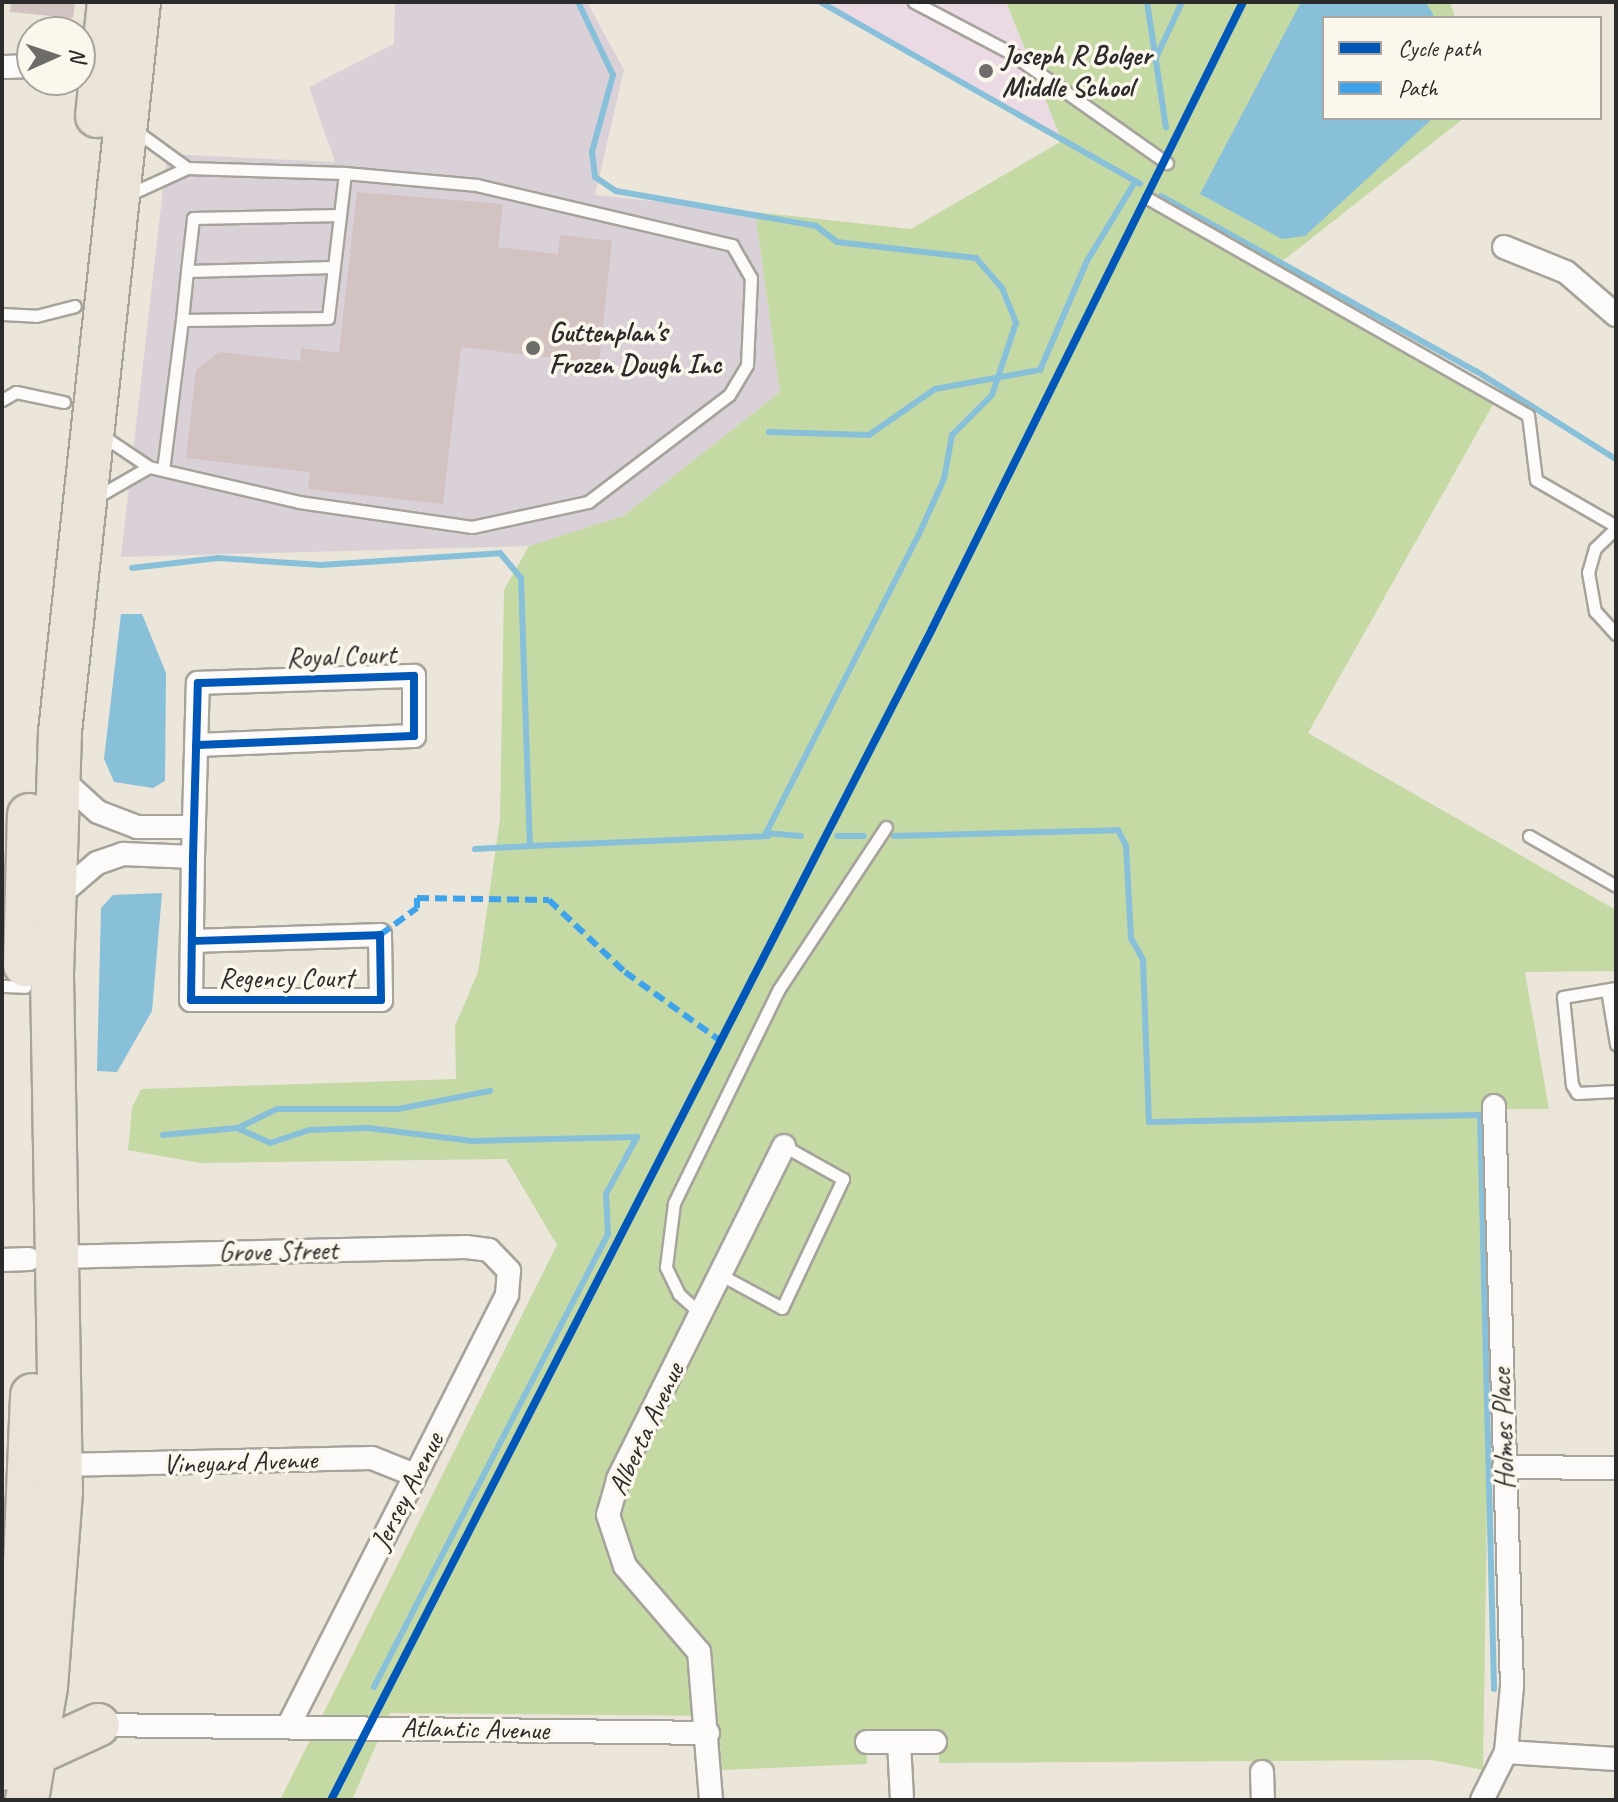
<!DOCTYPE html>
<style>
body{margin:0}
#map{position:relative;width:1618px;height:1802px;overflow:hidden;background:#ebe6d9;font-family:Caveat,sans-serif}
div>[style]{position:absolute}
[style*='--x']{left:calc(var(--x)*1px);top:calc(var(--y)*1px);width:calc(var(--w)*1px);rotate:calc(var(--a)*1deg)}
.built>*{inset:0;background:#ebdae3}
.industrial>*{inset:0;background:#d9d1d7}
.green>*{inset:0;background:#c5d9a5}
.water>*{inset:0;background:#89c0d9}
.stream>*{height:6px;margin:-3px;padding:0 3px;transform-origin:3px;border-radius:3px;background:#89c0d9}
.building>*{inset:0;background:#d2c2c1}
.roads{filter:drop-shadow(2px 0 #a6a39b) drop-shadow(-2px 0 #a6a39b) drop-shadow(0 2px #a6a39b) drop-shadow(0 -2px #a6a39b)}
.lane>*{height:11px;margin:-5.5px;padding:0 5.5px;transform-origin:5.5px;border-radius:5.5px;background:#fcfbf9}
.street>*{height:22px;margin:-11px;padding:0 11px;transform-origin:11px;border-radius:11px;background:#fcfbf9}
.highway>*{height:42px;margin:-21px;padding:0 21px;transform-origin:21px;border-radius:21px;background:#ebe3d7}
.quiet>*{height:6px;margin-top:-3px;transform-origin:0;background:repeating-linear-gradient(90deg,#3ea3eb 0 12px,transparent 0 18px)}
.cycleway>*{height:8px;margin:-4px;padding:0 4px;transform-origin:4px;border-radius:4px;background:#0057b8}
.dots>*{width:22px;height:22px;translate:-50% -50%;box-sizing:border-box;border:4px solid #fbf7ec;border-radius:50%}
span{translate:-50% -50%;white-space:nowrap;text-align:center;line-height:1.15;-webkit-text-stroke:7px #fbf7ec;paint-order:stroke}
.poi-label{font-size:28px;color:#2b2b2b;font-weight:700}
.left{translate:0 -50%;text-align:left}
.street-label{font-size:28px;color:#2b2b2b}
.frame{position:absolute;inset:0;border:4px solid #2b2b2b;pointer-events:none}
.legend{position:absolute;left:1322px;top:16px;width:280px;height:104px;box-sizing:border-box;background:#fbf7ec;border:2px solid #a8a59f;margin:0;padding:10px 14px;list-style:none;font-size:24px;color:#2b2b2b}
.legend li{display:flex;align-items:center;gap:16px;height:40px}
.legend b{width:40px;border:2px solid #a8a59f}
.north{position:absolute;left:16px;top:16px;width:80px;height:80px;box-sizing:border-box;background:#fbf7ec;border:2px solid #a8a59f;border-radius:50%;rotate:87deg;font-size:22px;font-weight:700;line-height:32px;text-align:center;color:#2b2b2b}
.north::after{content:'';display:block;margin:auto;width:28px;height:36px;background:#6e6c68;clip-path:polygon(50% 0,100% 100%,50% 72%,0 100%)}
</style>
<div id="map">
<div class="built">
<i style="clip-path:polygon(814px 2px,1006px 2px,1062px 141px)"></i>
</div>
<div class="industrial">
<i style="clip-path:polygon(395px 2px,587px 2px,624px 70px,595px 195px,755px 212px,780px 392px,623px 516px,529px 546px,121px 557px,167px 154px,335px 162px,309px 87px,394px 44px)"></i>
</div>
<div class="green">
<i style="clip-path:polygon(1006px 2px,1450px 2px,1455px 18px,1324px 18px,1324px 118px,1464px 118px,1270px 271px,1495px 401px,1308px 733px,1616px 910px,1616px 971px,1525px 972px,1549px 1109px,1493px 1109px,1483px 1770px,1432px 1760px,939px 1763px,939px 1732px,866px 1732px,867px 1764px,722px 1770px,718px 1716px,390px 1713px,352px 1800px,280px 1800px,557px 1245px,506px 1159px,200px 1163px,128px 1150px,132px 1108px,141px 1089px,456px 1079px,455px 1026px,478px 972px,500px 819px,504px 590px,529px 546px,623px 516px,780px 392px,755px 212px,911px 229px,1062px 141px)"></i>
</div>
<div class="water">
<i style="clip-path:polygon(1301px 2px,1426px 2px,1435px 18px,1324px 18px,1324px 118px,1433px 118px,1305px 236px,1282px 239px,1200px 194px)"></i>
<i style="clip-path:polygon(121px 614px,142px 614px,166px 673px,165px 781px,153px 788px,114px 782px,104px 759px)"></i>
<i style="clip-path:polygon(162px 893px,152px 1011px,117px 1072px,97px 1071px,101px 908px,113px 895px)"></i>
</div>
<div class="stream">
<i style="--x:578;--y:2;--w:81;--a:64.4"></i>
<i style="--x:613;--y:75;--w:80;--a:105.3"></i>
<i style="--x:592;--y:152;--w:25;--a:83"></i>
<i style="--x:595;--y:177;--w:25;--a:34"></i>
<i style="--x:616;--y:191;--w:203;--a:9.9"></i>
<i style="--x:816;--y:226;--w:26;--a:37"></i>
<i style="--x:837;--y:242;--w:140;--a:6.6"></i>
<i style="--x:976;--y:258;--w:40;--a:49"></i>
<i style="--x:1002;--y:288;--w:38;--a:68"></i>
<i style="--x:1016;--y:323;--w:76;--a:108.4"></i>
<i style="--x:992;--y:395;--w:57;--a:135"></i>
<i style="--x:952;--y:435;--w:45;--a:100.3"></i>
<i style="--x:944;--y:479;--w:60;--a:114.4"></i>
<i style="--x:919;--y:534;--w:336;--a:117.1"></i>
<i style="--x:766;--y:833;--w:35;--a:5"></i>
<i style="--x:1147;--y:2;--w:127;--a:81.4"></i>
<i style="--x:822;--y:3;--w:366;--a:29.6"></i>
<i style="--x:1155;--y:60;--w:64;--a:-65"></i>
<i style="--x:1161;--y:196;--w:360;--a:29.1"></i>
<i style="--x:1476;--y:371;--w:165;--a:32.2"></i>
<i style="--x:769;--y:432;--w:100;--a:1.7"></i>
<i style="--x:869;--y:435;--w:80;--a:-34.9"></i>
<i style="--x:935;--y:389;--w:107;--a:-10.3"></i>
<i style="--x:1040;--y:370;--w:119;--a:-66.7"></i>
<i style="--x:1087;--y:261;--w:92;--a:-58.7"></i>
<i style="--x:132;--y:568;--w:87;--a:-6.6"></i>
<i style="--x:218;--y:558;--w:103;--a:3.9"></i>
<i style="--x:321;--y:565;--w:179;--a:-3.8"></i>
<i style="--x:500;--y:553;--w:33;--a:50"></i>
<i style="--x:521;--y:578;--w:268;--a:88.1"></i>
<i style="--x:530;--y:846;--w:238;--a:-2.4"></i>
<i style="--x:837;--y:836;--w:27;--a:0"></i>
<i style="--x:894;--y:836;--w:224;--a:-1.5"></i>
<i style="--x:1118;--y:830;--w:18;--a:63"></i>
<i style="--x:1126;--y:846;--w:92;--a:86.9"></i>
<i style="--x:1131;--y:938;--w:25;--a:61"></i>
<i style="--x:1143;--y:960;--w:162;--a:87.9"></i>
<i style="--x:1149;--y:1122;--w:331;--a:-1.2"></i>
<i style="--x:1480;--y:1115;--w:574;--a:88.6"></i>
<i style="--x:475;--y:849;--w:55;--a:-3.1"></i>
<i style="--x:238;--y:1128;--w:43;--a:-26"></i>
<i style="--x:277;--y:1109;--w:121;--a:0"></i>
<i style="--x:398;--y:1109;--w:94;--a:-11.1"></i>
<i style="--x:163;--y:1135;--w:74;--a:-5.4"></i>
<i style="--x:237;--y:1128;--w:36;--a:24"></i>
<i style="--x:270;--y:1143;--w:41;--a:-18.4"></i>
<i style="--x:309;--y:1130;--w:59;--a:-1.9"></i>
<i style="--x:368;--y:1128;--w:105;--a:7.1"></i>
<i style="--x:472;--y:1141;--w:165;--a:-1.4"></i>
<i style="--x:637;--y:1137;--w:65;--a:118.5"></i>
<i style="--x:606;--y:1194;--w:40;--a:87.1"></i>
<i style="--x:608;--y:1234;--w:510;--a:117.32"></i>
</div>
<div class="building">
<i style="clip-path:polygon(11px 2px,75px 2px,73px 18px,10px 12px)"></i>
<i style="clip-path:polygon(357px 192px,503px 204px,498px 247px,558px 254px,560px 235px,612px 241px,599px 363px,461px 347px,443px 504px,308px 489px,310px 472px,186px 458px,196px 370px,219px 352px,300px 361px,301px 348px,339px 353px)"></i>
</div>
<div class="roads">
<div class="lane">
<i style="--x:914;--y:2;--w:107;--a:27.8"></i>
<i style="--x:1009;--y:52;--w:193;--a:35.1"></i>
<i style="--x:136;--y:131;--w:63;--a:36"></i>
<i style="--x:128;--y:195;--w:65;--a:-24.6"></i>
<i style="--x:187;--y:168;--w:158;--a:1.8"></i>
<i style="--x:345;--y:173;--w:146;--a:96.7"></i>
<i style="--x:328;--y:318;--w:146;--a:179.2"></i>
<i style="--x:182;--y:320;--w:151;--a:97.2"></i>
<i style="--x:1149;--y:199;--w:436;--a:29.7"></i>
<i style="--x:1528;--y:415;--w:65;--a:83"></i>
<i style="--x:1536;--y:480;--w:92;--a:29.9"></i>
<i style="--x:187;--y:271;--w:53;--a:-83.5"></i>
<i style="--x:193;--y:218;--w:147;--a:-1.2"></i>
<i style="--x:2;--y:314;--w:34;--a:3"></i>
<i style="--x:36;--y:316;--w:40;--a:-14.4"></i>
<i style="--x:182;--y:320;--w:49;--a:-84.2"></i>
<i style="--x:187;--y:271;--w:147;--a:-1.6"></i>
<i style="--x:2;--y:400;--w:16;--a:-30"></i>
<i style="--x:16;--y:392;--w:49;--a:11.8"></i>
<i style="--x:103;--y:436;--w:55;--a:34"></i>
<i style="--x:149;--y:467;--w:154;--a:13.1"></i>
<i style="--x:299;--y:502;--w:175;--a:8.2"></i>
<i style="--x:472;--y:527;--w:119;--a:-12.2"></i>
<i style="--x:588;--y:502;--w:177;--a:-37.2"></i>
<i style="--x:729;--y:395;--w:35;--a:-59"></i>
<i style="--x:747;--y:365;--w:87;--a:-87.4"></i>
<i style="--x:751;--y:278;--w:38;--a:-120"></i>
<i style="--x:732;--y:245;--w:262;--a:-166.8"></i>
<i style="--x:477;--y:185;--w:133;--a:-174.8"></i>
<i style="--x:95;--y:498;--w:62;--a:-29.9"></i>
<i style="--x:1616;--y:528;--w:29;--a:136"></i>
<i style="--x:1595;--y:548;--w:25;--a:106"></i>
<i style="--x:1588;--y:572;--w:40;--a:80"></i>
<i style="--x:1595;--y:611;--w:31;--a:48"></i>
<i style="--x:1529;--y:836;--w:100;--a:29.9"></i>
<i style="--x:2;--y:986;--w:23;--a:2"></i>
<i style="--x:1616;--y:988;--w:54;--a:170.4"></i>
<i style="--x:1563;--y:997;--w:88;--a:84.2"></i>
<i style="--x:1572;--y:1085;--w:9;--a:58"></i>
<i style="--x:1577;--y:1093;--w:39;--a:-3"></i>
<i style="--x:1607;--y:990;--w:55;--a:80.5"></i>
<i style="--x:721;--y:1275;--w:69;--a:28.4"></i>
<i style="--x:782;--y:1308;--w:143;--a:-64.7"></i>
<i style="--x:843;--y:1179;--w:68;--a:-150.8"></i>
<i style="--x:701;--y:1314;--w:30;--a:-138"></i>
<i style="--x:679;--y:1294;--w:30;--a:-116"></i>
<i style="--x:666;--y:1267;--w:64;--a:-82.9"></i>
<i style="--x:674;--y:1203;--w:238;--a:-63.9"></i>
<i style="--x:779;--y:989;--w:194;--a:-56.6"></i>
</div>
<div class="street">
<i style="--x:2;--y:67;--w:30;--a:-2"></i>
<i style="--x:1504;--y:247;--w:67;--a:22"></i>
<i style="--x:1566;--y:272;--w:66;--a:40.7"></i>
<i style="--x:57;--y:775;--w:55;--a:42.1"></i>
<i style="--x:98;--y:812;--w:42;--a:21"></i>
<i style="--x:137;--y:827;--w:57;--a:0"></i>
<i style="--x:55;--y:899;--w:55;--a:-40.6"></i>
<i style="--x:97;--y:863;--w:28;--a:-19"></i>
<i style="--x:123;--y:854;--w:70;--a:2.5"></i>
<i style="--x:193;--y:941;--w:187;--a:-1.8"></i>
<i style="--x:380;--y:935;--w:65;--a:89.1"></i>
<i style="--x:381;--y:1000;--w:190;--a:180"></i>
<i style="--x:191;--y:1000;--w:143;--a:-89.2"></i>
<i style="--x:193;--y:857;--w:174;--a:-88.4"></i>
<i style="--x:198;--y:683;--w:216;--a:-1.9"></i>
<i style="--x:414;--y:676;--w:60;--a:90"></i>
<i style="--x:414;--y:736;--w:218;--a:177.6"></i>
<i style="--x:57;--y:1257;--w:409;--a:-1.4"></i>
<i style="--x:466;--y:1247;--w:23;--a:7"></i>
<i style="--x:489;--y:1250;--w:29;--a:46"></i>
<i style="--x:509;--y:1271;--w:24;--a:95"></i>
<i style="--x:507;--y:1295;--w:483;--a:116.9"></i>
<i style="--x:2;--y:1260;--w:27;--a:-2"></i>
<i style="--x:61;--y:1465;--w:311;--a:-1.3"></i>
<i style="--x:372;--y:1458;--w:46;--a:21.6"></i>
<i style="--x:1504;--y:1467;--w:112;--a:0.5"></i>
<i style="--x:98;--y:1725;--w:610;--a:0.75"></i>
<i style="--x:867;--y:1742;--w:68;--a:0"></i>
<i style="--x:899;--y:1742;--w:58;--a:87"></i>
<i style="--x:1506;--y:1752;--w:110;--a:3.6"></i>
<i style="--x:1262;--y:1772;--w:28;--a:88"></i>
<i style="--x:711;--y:1800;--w:148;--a:-94.6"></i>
<i style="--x:699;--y:1652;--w:113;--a:-130.7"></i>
<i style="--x:625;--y:1566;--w:54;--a:-108.4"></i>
<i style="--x:608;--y:1515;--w:37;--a:-74"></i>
<i style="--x:618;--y:1479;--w:372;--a:-63.5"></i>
<i style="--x:1482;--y:1800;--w:54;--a:-63.4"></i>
<i style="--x:1506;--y:1752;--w:66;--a:-84.8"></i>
<i style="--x:1512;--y:1686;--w:580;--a:-91.78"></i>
</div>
<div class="highway">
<i style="--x:97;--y:116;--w:115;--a:-84"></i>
<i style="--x:25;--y:965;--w:150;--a:-88.5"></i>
<i style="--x:37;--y:1753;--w:67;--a:-24.7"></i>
<i style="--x:2;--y:1769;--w:206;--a:-83.6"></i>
<i style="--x:25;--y:1564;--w:169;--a:-87.6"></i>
<i style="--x:27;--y:1800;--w:115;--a:-80.5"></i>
<i style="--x:46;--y:1687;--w:197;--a:-85.6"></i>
<i style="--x:61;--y:1491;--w:517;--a:-91"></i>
<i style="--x:52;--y:974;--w:242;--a:-88.1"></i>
<i style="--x:60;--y:732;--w:734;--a:-83.82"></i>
</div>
</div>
<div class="quiet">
<i style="--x:380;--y:935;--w:46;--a:-36.1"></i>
<i style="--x:417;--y:908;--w:10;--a:-90"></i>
<i style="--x:417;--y:898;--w:132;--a:0.9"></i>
<i style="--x:549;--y:900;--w:105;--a:43.5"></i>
<i style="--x:625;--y:972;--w:115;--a:35.8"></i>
</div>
<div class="cycleway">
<i style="--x:193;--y:941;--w:187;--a:-1.8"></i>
<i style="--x:380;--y:935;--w:65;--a:89.1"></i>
<i style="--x:381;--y:1000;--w:190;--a:180"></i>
<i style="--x:191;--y:1000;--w:143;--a:-89.2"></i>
<i style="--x:193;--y:857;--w:174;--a:-88.4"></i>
<i style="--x:198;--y:683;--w:216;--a:-1.9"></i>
<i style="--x:414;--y:676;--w:60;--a:90"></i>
<i style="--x:414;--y:736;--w:218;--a:177.6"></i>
<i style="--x:331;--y:1800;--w:1316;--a:-62.83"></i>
<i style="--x:932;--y:629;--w:700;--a:-63.62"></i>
</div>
<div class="dots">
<i style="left:986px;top:71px;background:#6e6c68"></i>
<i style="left:533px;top:348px;background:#6e6c68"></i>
</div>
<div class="poi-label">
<span class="left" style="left:1002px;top:71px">Joseph R Bolger<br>Middle School</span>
<span class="left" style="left:549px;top:348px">Guttenplan's<br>Frozen Dough Inc</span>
</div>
<div class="street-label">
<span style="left:341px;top:656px;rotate:-2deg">Royal Court</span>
<span style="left:286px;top:978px">Regency Court</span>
<span style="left:278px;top:1251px;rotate:-1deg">Grove Street</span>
<span style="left:646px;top:1429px;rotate:-65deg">Alberta Avenue</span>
<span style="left:1503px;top:1429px;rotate:-92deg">Holmes Place</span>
<span style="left:240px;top:1462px;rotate:-2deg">Vineyard Avenue</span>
<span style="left:407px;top:1491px;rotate:-63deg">Jersey Avenue</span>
<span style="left:475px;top:1729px;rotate:1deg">Atlantic Avenue</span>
</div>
<div class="frame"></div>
<ul class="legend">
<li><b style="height:10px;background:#0057b8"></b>Cycle path</li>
<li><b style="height:10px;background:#3ea3eb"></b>Path</li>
</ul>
<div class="north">N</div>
</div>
